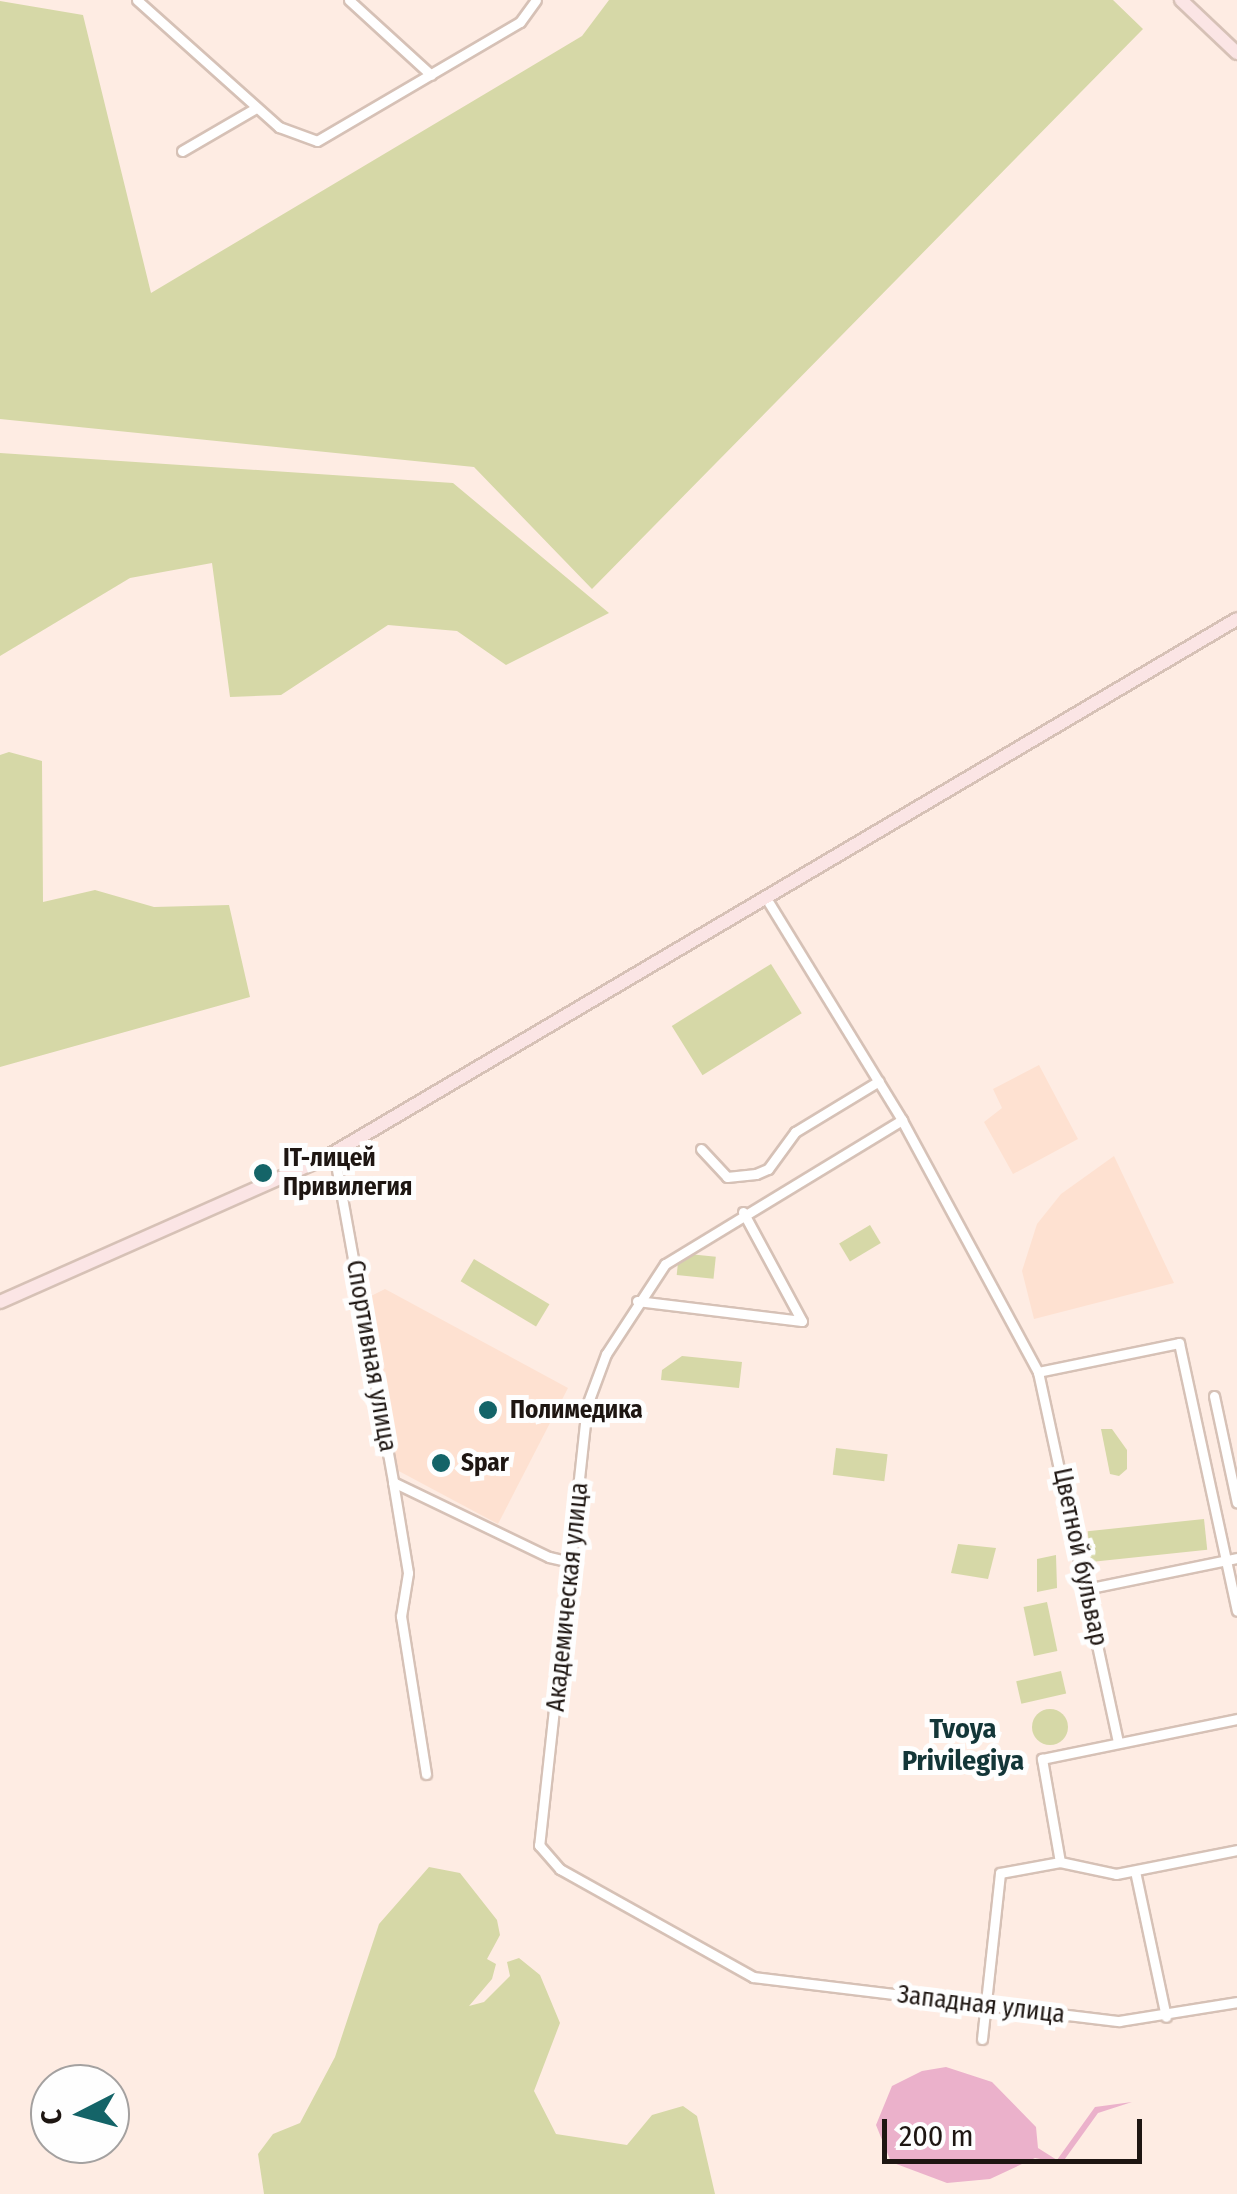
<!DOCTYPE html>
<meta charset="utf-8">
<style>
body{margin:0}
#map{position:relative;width:1237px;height:2194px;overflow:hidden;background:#feece3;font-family:"Fira Sans Condensed",sans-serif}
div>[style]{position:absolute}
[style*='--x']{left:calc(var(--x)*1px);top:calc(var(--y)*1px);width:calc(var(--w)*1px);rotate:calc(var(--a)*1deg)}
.built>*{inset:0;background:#fee1d1}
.green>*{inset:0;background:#d6d8a7;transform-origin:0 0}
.round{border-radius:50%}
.water>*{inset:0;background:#ebb1cb}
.roads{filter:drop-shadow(2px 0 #d6c1b6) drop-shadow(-2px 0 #d6c1b6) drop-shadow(0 2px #d6c1b6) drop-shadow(0 -2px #d6c1b6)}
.street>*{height:9px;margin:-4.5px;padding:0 4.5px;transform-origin:4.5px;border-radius:4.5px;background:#fff}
.secondary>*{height:12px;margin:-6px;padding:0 6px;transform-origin:6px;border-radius:6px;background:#fbe5e5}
.dots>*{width:28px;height:28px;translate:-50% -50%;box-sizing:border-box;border:5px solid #fefefe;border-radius:50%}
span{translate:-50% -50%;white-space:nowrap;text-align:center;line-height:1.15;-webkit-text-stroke:10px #fefefe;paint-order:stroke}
.poi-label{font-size:25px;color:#1e1612;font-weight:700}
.left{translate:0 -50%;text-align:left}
.street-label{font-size:25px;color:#1e1612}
.neighbourhood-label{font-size:28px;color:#133638;font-weight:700}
.north{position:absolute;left:30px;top:2064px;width:100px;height:100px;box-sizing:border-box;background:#fefefe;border:2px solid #a4a1a0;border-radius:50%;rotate:264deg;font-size:28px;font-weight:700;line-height:40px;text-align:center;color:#1e1612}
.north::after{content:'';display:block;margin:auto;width:35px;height:45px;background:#146468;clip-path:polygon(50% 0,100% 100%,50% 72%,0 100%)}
.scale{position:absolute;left:882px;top:2119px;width:260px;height:45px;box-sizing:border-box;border:5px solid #1e1612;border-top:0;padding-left:12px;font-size:30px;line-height:35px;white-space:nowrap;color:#1e1612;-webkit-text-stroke:8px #fefefe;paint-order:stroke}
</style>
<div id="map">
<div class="built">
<i style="clip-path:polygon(1039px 1065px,1078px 1139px,1013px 1174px,984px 1122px,1002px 1108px,993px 1089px)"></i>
<i style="clip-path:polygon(1114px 1156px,1174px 1283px,1034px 1319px,1022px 1271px,1037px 1224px,1061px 1194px)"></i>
<i style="clip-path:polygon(385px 1289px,568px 1388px,498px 1524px,395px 1469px,367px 1298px)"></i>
</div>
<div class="green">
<i style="clip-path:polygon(609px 0,1113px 0,1143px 29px,592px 589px,474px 467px,0 419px,0 1px,83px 15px,151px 293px,582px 36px)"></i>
<i style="clip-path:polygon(0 453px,453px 483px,609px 613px,506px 665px,457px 631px,388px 625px,281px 695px,230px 697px,212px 563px,130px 578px,0 656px)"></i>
<i style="clip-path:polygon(9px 752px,42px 761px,43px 902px,95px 890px,154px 907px,229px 905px,250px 997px,0 1067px,0 755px)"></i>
<i style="left:771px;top:964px;width:58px;height:117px;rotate:58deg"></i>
<i style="left:870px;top:1225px;width:21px;height:36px;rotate:59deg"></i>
<i style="left:679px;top:1253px;width:37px;height:22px;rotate:6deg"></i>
<i style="left:474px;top:1259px;width:88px;height:26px;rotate:31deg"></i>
<i style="clip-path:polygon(682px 1356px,742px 1362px,739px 1388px,661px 1380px,662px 1370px)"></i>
<i style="clip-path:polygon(1101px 1429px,1112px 1429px,1127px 1450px,1127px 1469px,1119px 1476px,1110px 1474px)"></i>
<i style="left:836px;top:1448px;width:52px;height:27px;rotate:7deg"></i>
<i style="left:1204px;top:1519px;width:31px;height:117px;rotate:84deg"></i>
<i style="clip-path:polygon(958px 1544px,996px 1548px,988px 1579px,951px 1573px)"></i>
<i style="clip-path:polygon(1056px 1555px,1057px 1588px,1037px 1592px,1037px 1559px)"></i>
<i style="left:1047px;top:1602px;width:50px;height:24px;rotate:78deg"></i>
<i style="left:1061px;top:1671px;width:23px;height:46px;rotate:77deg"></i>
<i class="round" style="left:1032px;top:1709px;width:36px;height:36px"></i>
<i style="clip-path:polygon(429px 1867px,460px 1873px,497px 1920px,500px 1935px,487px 1959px,496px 1964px,492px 1979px,469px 2006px,484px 2002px,510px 1976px,507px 1962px,519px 1958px,540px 1975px,560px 2023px,534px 2091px,556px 2134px,627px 2145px,652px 2115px,683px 2106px,697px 2116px,715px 2194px,264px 2194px,258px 2154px,273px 2134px,300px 2123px,335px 2057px,379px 1924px)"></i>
</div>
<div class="water">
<i style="clip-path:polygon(946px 2067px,992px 2082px,1036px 2127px,1038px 2148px,1057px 2160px,1095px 2107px,1132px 2102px,1098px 2113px,1062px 2163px,1035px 2158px,990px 2179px,947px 2183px,891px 2162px,876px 2125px,892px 2086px,922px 2071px)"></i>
</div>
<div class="roads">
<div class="street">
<i style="--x:137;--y:0;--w:191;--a:41.8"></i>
<i style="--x:279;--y:127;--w:40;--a:20.2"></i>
<i style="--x:317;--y:141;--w:235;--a:-30.4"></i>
<i style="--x:520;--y:22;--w:27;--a:-54"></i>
<i style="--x:349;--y:0;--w:111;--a:42.4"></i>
<i style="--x:182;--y:151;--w:86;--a:-30.2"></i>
<i style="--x:766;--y:898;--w:260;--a:58.5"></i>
<i style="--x:701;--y:1149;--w:38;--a:47"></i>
<i style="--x:727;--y:1177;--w:29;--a:-6"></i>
<i style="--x:756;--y:1174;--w:13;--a:-23"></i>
<i style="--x:768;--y:1169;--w:46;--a:-53.9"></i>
<i style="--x:795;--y:1132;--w:98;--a:-31.3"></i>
<i style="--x:334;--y:1153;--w:334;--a:79.8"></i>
<i style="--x:393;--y:1482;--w:173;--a:25.7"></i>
<i style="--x:549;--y:1557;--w:26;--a:13"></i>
<i style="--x:743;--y:1212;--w:124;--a:61.6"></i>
<i style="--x:637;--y:1301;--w:166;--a:6.9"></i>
<i style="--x:1038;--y:1372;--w:144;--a:-11.6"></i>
<i style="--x:1179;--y:1343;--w:274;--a:77.8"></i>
<i style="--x:1214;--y:1396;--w:109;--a:77.9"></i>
<i style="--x:393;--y:1482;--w:92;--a:80.6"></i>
<i style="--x:408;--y:1573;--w:44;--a:99.2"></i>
<i style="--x:401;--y:1616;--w:160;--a:81"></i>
<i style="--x:1086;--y:1589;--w:154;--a:-11.6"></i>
<i style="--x:1118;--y:1742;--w:379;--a:-102.2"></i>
<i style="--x:1038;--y:1372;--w:286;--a:-118.4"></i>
<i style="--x:902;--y:1120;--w:277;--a:148.7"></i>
<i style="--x:665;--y:1264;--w:108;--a:123.2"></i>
<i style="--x:606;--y:1354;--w:54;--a:110.4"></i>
<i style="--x:587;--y:1405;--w:443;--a:96.2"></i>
<i style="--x:539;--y:1845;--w:32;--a:49"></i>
<i style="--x:560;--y:1869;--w:221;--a:29.2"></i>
<i style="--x:753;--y:1977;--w:369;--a:6.9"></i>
<i style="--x:1119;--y:2021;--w:120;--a:-9.1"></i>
<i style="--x:1060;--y:1862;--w:105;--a:-99.9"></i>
<i style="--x:1042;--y:1759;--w:199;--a:-11.6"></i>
<i style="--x:1135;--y:1871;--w:149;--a:78"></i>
<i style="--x:982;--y:2039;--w:167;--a:-83.8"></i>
<i style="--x:1000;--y:1873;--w:61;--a:-10.4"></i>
<i style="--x:1060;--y:1862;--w:57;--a:12.1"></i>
<i style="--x:1116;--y:1874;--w:123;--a:-11.2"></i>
</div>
<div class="secondary">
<i style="--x:1181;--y:0;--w:77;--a:43.4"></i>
<i style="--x:0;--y:1302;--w:355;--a:-23.9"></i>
<i style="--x:325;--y:1158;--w:1059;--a:-30.58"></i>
</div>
</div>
<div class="dots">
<i style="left:263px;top:1173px;background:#146468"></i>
<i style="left:488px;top:1410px;background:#146468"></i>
<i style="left:441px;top:1463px;background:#146468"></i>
</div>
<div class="poi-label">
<span class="left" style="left:283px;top:1173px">IT-лицей<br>Привилегия</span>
<span class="left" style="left:510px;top:1410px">Полимедика</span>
<span class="left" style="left:461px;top:1463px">Spar</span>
</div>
<div class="street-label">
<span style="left:371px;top:1356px;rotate:80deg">Спортивная улица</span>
<span style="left:1080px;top:1557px;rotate:78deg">Цветной бульвар</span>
<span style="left:568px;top:1597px;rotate:-84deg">Академическая улица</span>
<span style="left:981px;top:2005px;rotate:7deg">Западная улица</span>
</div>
<div class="neighbourhood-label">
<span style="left:963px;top:1745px">Tvoya<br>Privilegiya</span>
</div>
<div class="north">С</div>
<div class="scale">200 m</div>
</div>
